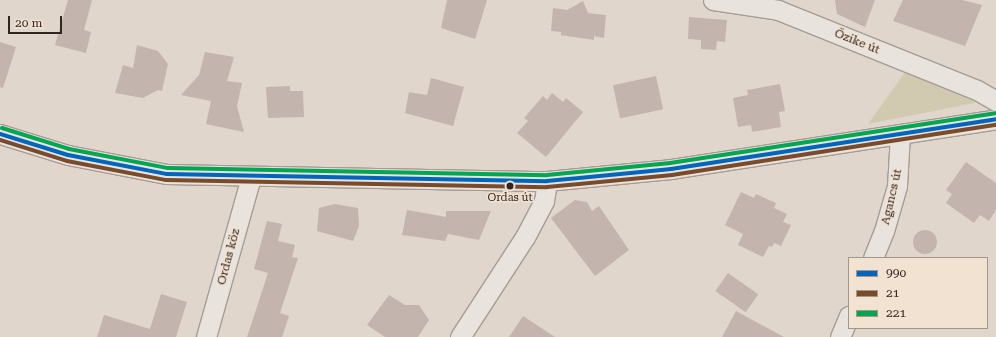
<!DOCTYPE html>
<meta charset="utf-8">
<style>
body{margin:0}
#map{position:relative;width:996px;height:337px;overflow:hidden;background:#e0d6cc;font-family:"Roboto Serif",serif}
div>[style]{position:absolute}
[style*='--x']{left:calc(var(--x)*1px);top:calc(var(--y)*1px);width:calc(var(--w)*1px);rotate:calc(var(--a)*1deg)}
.green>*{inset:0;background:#d1cab0}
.building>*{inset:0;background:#c3b4ad;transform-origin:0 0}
.round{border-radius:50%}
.roads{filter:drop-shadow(1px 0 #a59c95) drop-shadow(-1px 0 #a59c95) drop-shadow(0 1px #a59c95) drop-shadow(0 -1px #a59c95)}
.minor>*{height:19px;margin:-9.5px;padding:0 9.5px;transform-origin:9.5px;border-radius:9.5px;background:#e8e3dd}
.bus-1>*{height:4px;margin:-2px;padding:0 2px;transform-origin:2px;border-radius:2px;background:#0065bd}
.bus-2>*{height:4px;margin:-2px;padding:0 2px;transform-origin:2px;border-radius:2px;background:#7a4b2a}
.bus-3>*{height:4px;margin:-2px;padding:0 2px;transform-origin:2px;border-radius:2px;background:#00a651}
.dots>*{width:11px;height:11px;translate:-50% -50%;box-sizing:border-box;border:2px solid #f1e2d2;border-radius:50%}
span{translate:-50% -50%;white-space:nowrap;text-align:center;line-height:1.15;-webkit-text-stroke:3px #f1e2d2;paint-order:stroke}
.bus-label{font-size:11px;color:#32241f}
.street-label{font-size:12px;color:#32241f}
.legend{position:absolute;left:848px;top:257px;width:140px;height:72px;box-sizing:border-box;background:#f1e2d2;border:1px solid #a5968a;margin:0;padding:5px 7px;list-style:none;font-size:12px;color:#32241f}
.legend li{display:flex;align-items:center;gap:8px;height:20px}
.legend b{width:20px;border:1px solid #a5968a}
.scale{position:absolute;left:8px;top:16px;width:54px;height:18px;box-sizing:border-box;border:2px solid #32241f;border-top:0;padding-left:5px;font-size:12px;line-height:14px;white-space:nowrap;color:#32241f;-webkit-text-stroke:3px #f1e2d2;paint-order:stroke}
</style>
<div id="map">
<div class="green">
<i style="clip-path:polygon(908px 68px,976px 97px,974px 103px,868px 124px)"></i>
</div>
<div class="building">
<i style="clip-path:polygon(68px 0,92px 0,84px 30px,91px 32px,86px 53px,55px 45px)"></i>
<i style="clip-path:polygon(447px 0,487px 0,475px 39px,441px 28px)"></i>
<i style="clip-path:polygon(835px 0,875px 0,865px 27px,837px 14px)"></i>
<i style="clip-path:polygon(903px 0,962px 0,982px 5px,965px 46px,893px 21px)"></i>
<i style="clip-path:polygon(583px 1px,588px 13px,606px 15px,604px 38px,594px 36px,594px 40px,561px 35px,561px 32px,551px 31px,553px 8px,567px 10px)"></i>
<i style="clip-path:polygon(689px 17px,727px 20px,725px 42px,717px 41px,716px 50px,701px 49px,701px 40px,688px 39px)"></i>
<i style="clip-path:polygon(0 42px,16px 47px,3px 88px,0 87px)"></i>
<i style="clip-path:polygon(137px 45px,158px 51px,168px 64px,162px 91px,158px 90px,143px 98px,115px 93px,123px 65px,133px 68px)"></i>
<i style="clip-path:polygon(205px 52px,234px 57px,227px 81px,242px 83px,237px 106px,244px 132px,206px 124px,211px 101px,181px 95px,199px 75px)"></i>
<i style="left:656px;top:76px;width:34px;height:44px;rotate:78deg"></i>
<i style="clip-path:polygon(431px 78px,464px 87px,453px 126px,405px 113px,409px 92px,427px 95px)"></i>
<i style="clip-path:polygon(780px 84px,785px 111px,779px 112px,781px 127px,752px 132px,751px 125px,738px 127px,733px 98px,748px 95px,747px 90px)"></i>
<i style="clip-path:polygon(290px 86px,290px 91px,303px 91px,304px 117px,268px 118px,266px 87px)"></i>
<i style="clip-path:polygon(552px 93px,563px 102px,566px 98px,583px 112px,546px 157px,517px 133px,528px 121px,524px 118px,543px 96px,547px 100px)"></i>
<i style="clip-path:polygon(966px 162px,996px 183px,996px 210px,989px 221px,980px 215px,974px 223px,946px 203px,952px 194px,946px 190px)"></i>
<i style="clip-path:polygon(741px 192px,754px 198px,756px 194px,776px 203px,774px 208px,787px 214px,783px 222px,791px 225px,781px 246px,774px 243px,772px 247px,769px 246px,763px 257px,738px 245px,743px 234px,725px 225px)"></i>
<i style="clip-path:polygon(575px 200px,587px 202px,592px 211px,599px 206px,629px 250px,595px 276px,551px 218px)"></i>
<i style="clip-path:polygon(335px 204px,358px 208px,359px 226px,353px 241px,317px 231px,319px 208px)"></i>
<i style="clip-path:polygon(407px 210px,446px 217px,446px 211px,491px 211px,479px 240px,448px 234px,445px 241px,402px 235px)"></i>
<i style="clip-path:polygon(267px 221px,282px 224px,278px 241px,295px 245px,292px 257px,298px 258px,280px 313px,289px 316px,282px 337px,247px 337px,268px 273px,254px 269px)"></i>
<i class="round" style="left:913px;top:230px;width:24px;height:24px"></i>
<i style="left:728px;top:273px;width:37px;height:22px;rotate:35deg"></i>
<i style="clip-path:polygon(161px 294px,187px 302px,176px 337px,97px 337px,104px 315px,150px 329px)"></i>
<i style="clip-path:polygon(389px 295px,405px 305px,419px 305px,429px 320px,418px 337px,385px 337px,367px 325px)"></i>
<i style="clip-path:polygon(736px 311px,784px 337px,722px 337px)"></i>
<i style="clip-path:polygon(523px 316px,555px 337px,509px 337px)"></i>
</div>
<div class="roads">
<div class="minor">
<i style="--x:713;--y:0;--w:66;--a:8.7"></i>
<i style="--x:778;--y:10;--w:214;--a:21.9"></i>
<i style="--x:977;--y:90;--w:22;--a:30"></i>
<i style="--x:0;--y:134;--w:71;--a:17.2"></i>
<i style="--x:68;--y:155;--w:101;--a:10.9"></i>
<i style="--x:167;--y:174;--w:380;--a:1.1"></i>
<i style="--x:547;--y:181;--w:125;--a:-5.5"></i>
<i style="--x:671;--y:169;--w:329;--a:-8.7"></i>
<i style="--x:873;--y:258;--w:29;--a:-68"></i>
<i style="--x:884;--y:231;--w:47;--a:-73.9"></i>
<i style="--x:897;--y:186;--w:52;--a:-86.7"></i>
<i style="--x:206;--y:337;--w:166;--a:-74.3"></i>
<i style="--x:460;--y:337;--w:119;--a:-57"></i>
<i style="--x:525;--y:237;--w:41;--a:-62.2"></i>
<i style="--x:544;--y:201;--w:20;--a:-81"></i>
<i style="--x:840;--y:337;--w:23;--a:-67"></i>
</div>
</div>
<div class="bus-1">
<i style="--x:0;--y:134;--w:71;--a:17.2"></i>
<i style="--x:68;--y:155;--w:101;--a:10.9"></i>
<i style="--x:167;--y:174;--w:380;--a:1.1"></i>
<i style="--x:547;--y:181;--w:125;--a:-5.5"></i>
<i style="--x:671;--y:169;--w:329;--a:-8.7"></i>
</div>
<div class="bus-2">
<i style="--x:0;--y:140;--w:70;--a:17.4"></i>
<i style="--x:67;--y:161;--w:101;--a:10.9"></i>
<i style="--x:166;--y:180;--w:381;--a:1.1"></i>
<i style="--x:547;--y:187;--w:126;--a:-5.5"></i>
<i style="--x:672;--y:175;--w:328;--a:-8.8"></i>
</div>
<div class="bus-3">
<i style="--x:2;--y:128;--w:70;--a:17.4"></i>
<i style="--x:69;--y:149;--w:101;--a:10.9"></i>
<i style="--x:168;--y:168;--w:379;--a:1.1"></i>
<i style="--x:547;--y:175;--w:124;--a:-5.6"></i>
<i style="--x:670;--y:163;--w:329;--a:-8.7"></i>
</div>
<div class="dots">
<i style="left:510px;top:186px;background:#32241f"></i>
</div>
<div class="bus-label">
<span style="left:510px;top:198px">Ordas út</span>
</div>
<div class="street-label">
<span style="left:857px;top:42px;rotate:22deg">Őzike út</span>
<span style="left:892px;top:197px;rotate:-77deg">Agancs út</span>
<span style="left:229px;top:257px;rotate:-75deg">Ordas köz</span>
</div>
<ul class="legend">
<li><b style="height:5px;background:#0065bd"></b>990</li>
<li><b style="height:5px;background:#7a4b2a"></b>21</li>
<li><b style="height:5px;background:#00a651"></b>221</li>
</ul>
<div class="scale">20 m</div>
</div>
